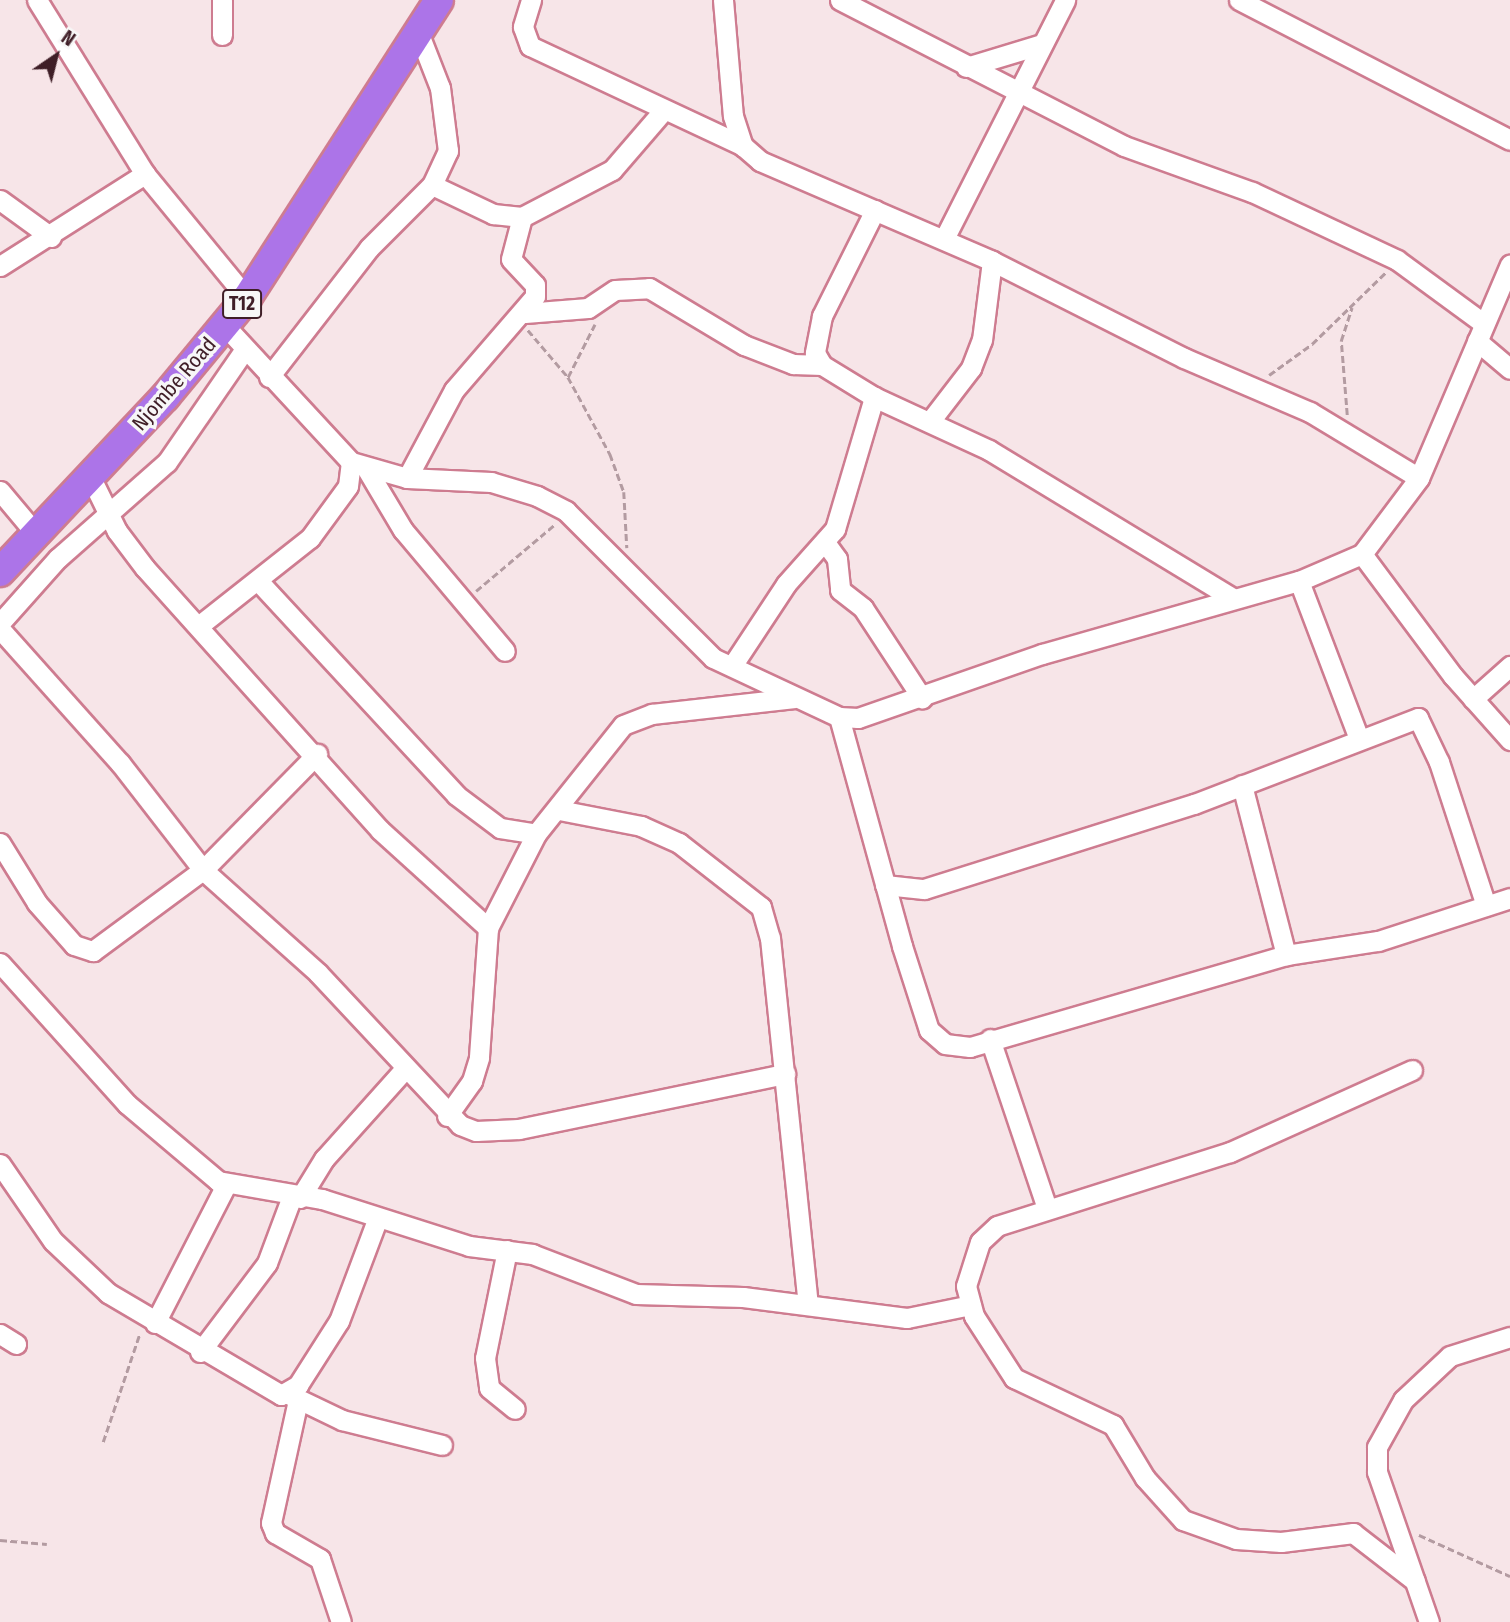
<!DOCTYPE html>
<style>
body{margin:0}
#map{position:relative;width:1510px;height:1622px;overflow:hidden;background:#f7e5e8;font-family:"Fira Sans Condensed",sans-serif}
div>[style]{position:absolute}
[style*='--x']{left:calc(var(--x)*1px);top:calc(var(--y)*1px);width:calc(var(--w)*1px);rotate:calc(var(--a)*1deg)}
.path>*{height:2.5px;margin-top:-1.25px;transform-origin:0;background:repeating-linear-gradient(90deg,#b39ba1 0 7px,transparent 0 10.5px)}
.roads{filter:drop-shadow(2px 0 #ce7c90) drop-shadow(-2px 0 #ce7c90) drop-shadow(0 2px #ce7c90) drop-shadow(0 -2px #ce7c90)}
.minor>*{height:19px;margin:-9.5px;padding:0 9.5px;transform-origin:9.5px;border-radius:9.5px;background:#fff}
.highway>*{height:28px;margin:-14px;padding:0 14px;transform-origin:14px;border-radius:14px;background:#ac74e8}
span{translate:-50% -50%;white-space:nowrap;text-align:center;line-height:1.15;-webkit-text-stroke:7px #f7f7f7;paint-order:stroke}
.shield-label span{padding:2px 5px;background:#f7f7f7;border:2px solid;border-radius:5px;-webkit-text-stroke-width:0}
.shield-label{font-size:19px;color:#3f1e27;font-weight:700}
.street-label{font-size:21px;color:#3f1e27}
.north{position:absolute;left:21px;top:21px;width:70px;height:70px;-webkit-text-stroke:5px #f7f7f7;paint-order:stroke;rotate:35deg;font-size:19px;font-weight:700;line-height:28px;text-align:center;color:#3f1e27}
.north::after{content:'';display:block;margin:auto;width:24px;height:32px;background:#3f1e27;clip-path:polygon(50% 0,100% 100%,50% 72%,0 100%)}
</style>
<div id="map">
<div class="path">
<i style="--x:528;--y:330;--w:62;--a:49.6"></i>
<i style="--x:568;--y:377;--w:88;--a:61.4"></i>
<i style="--x:610;--y:454;--w:40;--a:69.8"></i>
<i style="--x:624;--y:492;--w:56;--a:86.9"></i>
<i style="--x:1269;--y:375;--w:53;--a:-35.8"></i>
<i style="--x:1312;--y:344;--w:102;--a:-44.2"></i>
<i style="--x:568;--y:377;--w:59;--a:-63"></i>
<i style="--x:1347;--y:415;--w:74;--a:-94.6"></i>
<i style="--x:1341;--y:341;--w:35;--a:-72"></i>
<i style="--x:476;--y:591;--w:102;--a:-40.2"></i>
<i style="--x:103;--y:1442;--w:115;--a:-71.3"></i>
<i style="--x:1419;--y:1535;--w:100;--a:24.3"></i>
<i style="--x:0;--y:1540;--w:47;--a:4.9"></i>
</div>
<div class="roads">
<div class="minor">
<i style="--x:37;--y:0;--w:205;--a:58.2"></i>
<i style="--x:145;--y:174;--w:161;--a:50.6"></i>
<i style="--x:531;--y:0;--w:28;--a:107"></i>
<i style="--x:523;--y:27;--w:20;--a:70"></i>
<i style="--x:530;--y:46;--w:235;--a:25.1"></i>
<i style="--x:723;--y:0;--w:116;--a:85.1"></i>
<i style="--x:733;--y:116;--w:32;--a:72"></i>
<i style="--x:743;--y:146;--w:23;--a:41"></i>
<i style="--x:760;--y:161;--w:253;--a:23.3"></i>
<i style="--x:992;--y:261;--w:215;--a:26.8"></i>
<i style="--x:1184;--y:358;--w:137;--a:23.2"></i>
<i style="--x:1310;--y:412;--w:127;--a:31.2"></i>
<i style="--x:840;--y:0;--w:319;--a:27.2"></i>
<i style="--x:1124;--y:146;--w:136;--a:19.8"></i>
<i style="--x:1252;--y:192;--w:160;--a:25.1"></i>
<i style="--x:1397;--y:260;--w:107;--a:36.2"></i>
<i style="--x:1239;--y:0;--w:305;--a:27.3"></i>
<i style="--x:222;--y:35;--w:35;--a:-90"></i>
<i style="--x:966;--y:67;--w:79;--a:-16.8"></i>
<i style="--x:432;--y:185;--w:68;--a:25.4"></i>
<i style="--x:493;--y:214;--w:29;--a:6"></i>
<i style="--x:522;--y:217;--w:102;--a:-27.6"></i>
<i style="--x:612;--y:170;--w:77;--a:-49.2"></i>
<i style="--x:0;--y:200;--w:63;--a:36"></i>
<i style="--x:875;--y:210;--w:119;--a:116.6"></i>
<i style="--x:822;--y:316;--w:38;--a:101"></i>
<i style="--x:815;--y:353;--w:14;--a:60"></i>
<i style="--x:822;--y:365;--w:61;--a:31.6"></i>
<i style="--x:874;--y:397;--w:127;--a:24.7"></i>
<i style="--x:989;--y:450;--w:283;--a:31.3"></i>
<i style="--x:944;--y:239;--w:268;--a:-63.1"></i>
<i style="--x:0;--y:266;--w:172;--a:-32.4"></i>
<i style="--x:525;--y:313;--w:63;--a:-4.5"></i>
<i style="--x:588;--y:308;--w:32;--a:-34"></i>
<i style="--x:615;--y:290;--w:34;--a:-3"></i>
<i style="--x:649;--y:288;--w:111;--a:31"></i>
<i style="--x:744;--y:345;--w:53;--a:21.2"></i>
<i style="--x:793;--y:364;--w:29;--a:2"></i>
<i style="--x:225;--y:326;--w:185;--a:47.2"></i>
<i style="--x:351;--y:462;--w:58;--a:15.9"></i>
<i style="--x:407;--y:478;--w:84;--a:2.7"></i>
<i style="--x:491;--y:482;--w:48;--a:16.9"></i>
<i style="--x:537;--y:496;--w:33;--a:27"></i>
<i style="--x:566;--y:511;--w:208;--a:45"></i>
<i style="--x:713;--y:658;--w:139;--a:25.1"></i>
<i style="--x:839;--y:717;--w:19;--a:3"></i>
<i style="--x:858;--y:718;--w:195;--a:-19.2"></i>
<i style="--x:1042;--y:654;--w:267;--a:-15.9"></i>
<i style="--x:1299;--y:581;--w:69;--a:-23.2"></i>
<i style="--x:1362;--y:554;--w:95;--a:-53.1"></i>
<i style="--x:1419;--y:478;--w:232;--a:-66.9"></i>
<i style="--x:1477;--y:341;--w:43;--a:40.3"></i>
<i style="--x:269;--y:377;--w:163;--a:-52.2"></i>
<i style="--x:369;--y:248;--w:89;--a:-45"></i>
<i style="--x:432;--y:185;--w:38;--a:-65"></i>
<i style="--x:448;--y:151;--w:64;--a:-97.2"></i>
<i style="--x:440;--y:88;--w:58;--a:-111.3"></i>
<i style="--x:931;--y:420;--w:66;--a:-52.4"></i>
<i style="--x:971;--y:368;--w:30;--a:-69"></i>
<i style="--x:982;--y:340;--w:80;--a:-82.8"></i>
<i style="--x:366;--y:468;--w:72;--a:59.2"></i>
<i style="--x:403;--y:530;--w:158;--a:49.9"></i>
<i style="--x:90;--y:476;--w:61;--a:63.9"></i>
<i style="--x:117;--y:531;--w:46;--a:52.9"></i>
<i style="--x:145;--y:568;--w:352;--a:48.1"></i>
<i style="--x:380;--y:830;--w:146;--a:42.2"></i>
<i style="--x:488;--y:928;--w:130;--a:94"></i>
<i style="--x:479;--y:1058;--w:24;--a:107"></i>
<i style="--x:472;--y:1081;--w:43;--a:125.5"></i>
<i style="--x:407;--y:478;--w:100;--a:-61.9"></i>
<i style="--x:454;--y:390;--w:124;--a:-49.2"></i>
<i style="--x:535;--y:296;--w:11;--a:-90"></i>
<i style="--x:535;--y:285;--w:35;--a:-133"></i>
<i style="--x:511;--y:259;--w:43;--a:-75.3"></i>
<i style="--x:0;--y:491;--w:56;--a:50.1"></i>
<i style="--x:827;--y:545;--w:17;--a:54"></i>
<i style="--x:837;--y:559;--w:31;--a:84"></i>
<i style="--x:840;--y:590;--w:29;--a:38"></i>
<i style="--x:863;--y:608;--w:108;--a:56.8"></i>
<i style="--x:1362;--y:554;--w:152;--a:53.3"></i>
<i style="--x:1453;--y:676;--w:86;--a:48.3"></i>
<i style="--x:1299;--y:581;--w:169;--a:69.2"></i>
<i style="--x:260;--y:583;--w:289;--a:47.2"></i>
<i style="--x:456;--y:795;--w:55;--a:36.9"></i>
<i style="--x:500;--y:828;--w:36;--a:9"></i>
<i style="--x:0;--y:623;--w:87;--a:-48.3"></i>
<i style="--x:58;--y:558;--w:145;--a:-41.4"></i>
<i style="--x:167;--y:462;--w:137;--a:-55.4"></i>
<i style="--x:201;--y:624;--w:139;--a:-38.3"></i>
<i style="--x:310;--y:538;--w:64;--a:-53.8"></i>
<i style="--x:348;--y:486;--w:24;--a:-83"></i>
<i style="--x:0;--y:629;--w:180;--a:48.2"></i>
<i style="--x:120;--y:763;--w:135;--a:52.2"></i>
<i style="--x:203;--y:870;--w:154;--a:41.8"></i>
<i style="--x:318;--y:973;--w:208;--a:46.9"></i>
<i style="--x:460;--y:1125;--w:17;--a:21"></i>
<i style="--x:476;--y:1131;--w:43;--a:-2.7"></i>
<i style="--x:519;--y:1129;--w:272;--a:-11.7"></i>
<i style="--x:732;--y:666;--w:98;--a:-56.6"></i>
<i style="--x:786;--y:584;--w:74;--a:-48.3"></i>
<i style="--x:835;--y:529;--w:138;--a:-73.5"></i>
<i style="--x:1473;--y:699;--w:50;--a:-41.7"></i>
<i style="--x:839;--y:717;--w:238;--a:74.6"></i>
<i style="--x:902;--y:946;--w:88;--a:72.2"></i>
<i style="--x:929;--y:1030;--w:21;--a:41"></i>
<i style="--x:945;--y:1044;--w:25;--a:7"></i>
<i style="--x:970;--y:1047;--w:329;--a:-16.2"></i>
<i style="--x:1286;--y:955;--w:93;--a:-8.7"></i>
<i style="--x:1378;--y:941;--w:139;--a:-18"></i>
<i style="--x:1242;--y:785;--w:176;--a:75.5"></i>
<i style="--x:559;--y:810;--w:84;--a:11"></i>
<i style="--x:641;--y:826;--w:42;--a:24.1"></i>
<i style="--x:679;--y:843;--w:104;--a:38"></i>
<i style="--x:761;--y:907;--w:32;--a:74"></i>
<i style="--x:770;--y:938;--w:367;--a:84.1"></i>
<i style="--x:0;--y:843;--w:70;--a:58.3"></i>
<i style="--x:37;--y:903;--w:56;--a:48.6"></i>
<i style="--x:74;--y:945;--w:20;--a:18"></i>
<i style="--x:93;--y:951;--w:137;--a:-36.4"></i>
<i style="--x:203;--y:870;--w:163;--a:-45.5"></i>
<i style="--x:885;--y:885;--w:39;--a:6"></i>
<i style="--x:924;--y:889;--w:283;--a:-17.5"></i>
<i style="--x:1194;--y:804;--w:240;--a:-21"></i>
<i style="--x:1418;--y:718;--w:49;--a:64.5"></i>
<i style="--x:1439;--y:762;--w:151;--a:71.9"></i>
<i style="--x:488;--y:928;--w:106;--a:-62.9"></i>
<i style="--x:536;--y:834;--w:139;--a:-51.4"></i>
<i style="--x:623;--y:725;--w:31;--a:-21"></i>
<i style="--x:652;--y:714;--w:143;--a:-6.4"></i>
<i style="--x:0;--y:963;--w:190;--a:48"></i>
<i style="--x:127;--y:1104;--w:119;--a:40.2"></i>
<i style="--x:218;--y:1181;--w:106;--a:9.8"></i>
<i style="--x:322;--y:1199;--w:154;--a:17.7"></i>
<i style="--x:469;--y:1246;--w:64;--a:7.2"></i>
<i style="--x:532;--y:1254;--w:111;--a:21"></i>
<i style="--x:636;--y:1294;--w:107;--a:1.6"></i>
<i style="--x:743;--y:1297;--w:165;--a:7.3"></i>
<i style="--x:907;--y:1318;--w:65;--a:-11.5"></i>
<i style="--x:990;--y:1039;--w:178;--a:71.4"></i>
<i style="--x:1412;--y:1070;--w:200;--a:155.7"></i>
<i style="--x:1230;--y:1152;--w:244;--a:162.4"></i>
<i style="--x:997;--y:1226;--w:23;--a:137"></i>
<i style="--x:980;--y:1242;--w:46;--a:107.7"></i>
<i style="--x:966;--y:1286;--w:31;--a:75"></i>
<i style="--x:974;--y:1316;--w:74;--a:57.2"></i>
<i style="--x:1014;--y:1378;--w:110;--a:25.4"></i>
<i style="--x:1113;--y:1425;--w:62;--a:58.9"></i>
<i style="--x:1145;--y:1478;--w:57;--a:47.9"></i>
<i style="--x:1183;--y:1520;--w:56;--a:19.7"></i>
<i style="--x:1236;--y:1539;--w:45;--a:3.8"></i>
<i style="--x:1281;--y:1542;--w:73;--a:-7.1"></i>
<i style="--x:1353;--y:1533;--w:78;--a:37.7"></i>
<i style="--x:0;--y:1164;--w:93;--a:55.5"></i>
<i style="--x:53;--y:1241;--w:76;--a:43.4"></i>
<i style="--x:108;--y:1293;--w:201;--a:30.5"></i>
<i style="--x:281;--y:1395;--w:20;--a:-30"></i>
<i style="--x:298;--y:1385;--w:76;--a:-57.4"></i>
<i style="--x:339;--y:1321;--w:108;--a:-69.4"></i>
<i style="--x:300;--y:1198;--w:46;--a:-58.4"></i>
<i style="--x:324;--y:1159;--w:118;--a:-48.1"></i>
<i style="--x:507;--y:1250;--w:110;--a:101.5"></i>
<i style="--x:485;--y:1358;--w:30;--a:82"></i>
<i style="--x:489;--y:1388;--w:33;--a:39"></i>
<i style="--x:155;--y:1323;--w:157;--a:-62.8"></i>
<i style="--x:0;--y:1334;--w:19;--a:32"></i>
<i style="--x:200;--y:1352;--w:111;--a:-53"></i>
<i style="--x:267;--y:1263;--w:72;--a:-69.5"></i>
<i style="--x:290;--y:1395;--w:58;--a:25.7"></i>
<i style="--x:342;--y:1420;--w:103;--a:14"></i>
<i style="--x:298;--y:1400;--w:126;--a:102.4"></i>
<i style="--x:271;--y:1523;--w:11;--a:68"></i>
<i style="--x:275;--y:1533;--w:52;--a:30"></i>
<i style="--x:320;--y:1559;--w:66;--a:71.6"></i>
<i style="--x:1429;--y:1622;--w:159;--a:-109.1"></i>
<i style="--x:1377;--y:1472;--w:25;--a:-90"></i>
<i style="--x:1377;--y:1447;--w:54;--a:-61"></i>
<i style="--x:1403;--y:1400;--w:64;--a:-43.1"></i>
<i style="--x:1450;--y:1356;--w:63;--a:-17.6"></i>
</div>
<div class="highway">
<i style="--x:0;--y:572;--w:241;--a:-46.7"></i>
<i style="--x:165;--y:397;--w:129;--a:-50.4"></i>
<i style="--x:247;--y:298;--w:354;--a:-57.2"></i>
</div>
</div>
<div class="shield-label">
<span style="left:242px;top:304px">T12</span>
</div>
<div class="street-label">
<span style="left:174px;top:384px;rotate:-49deg">Njombe Road</span>
</div>
<div class="north">N</div>
</div>
